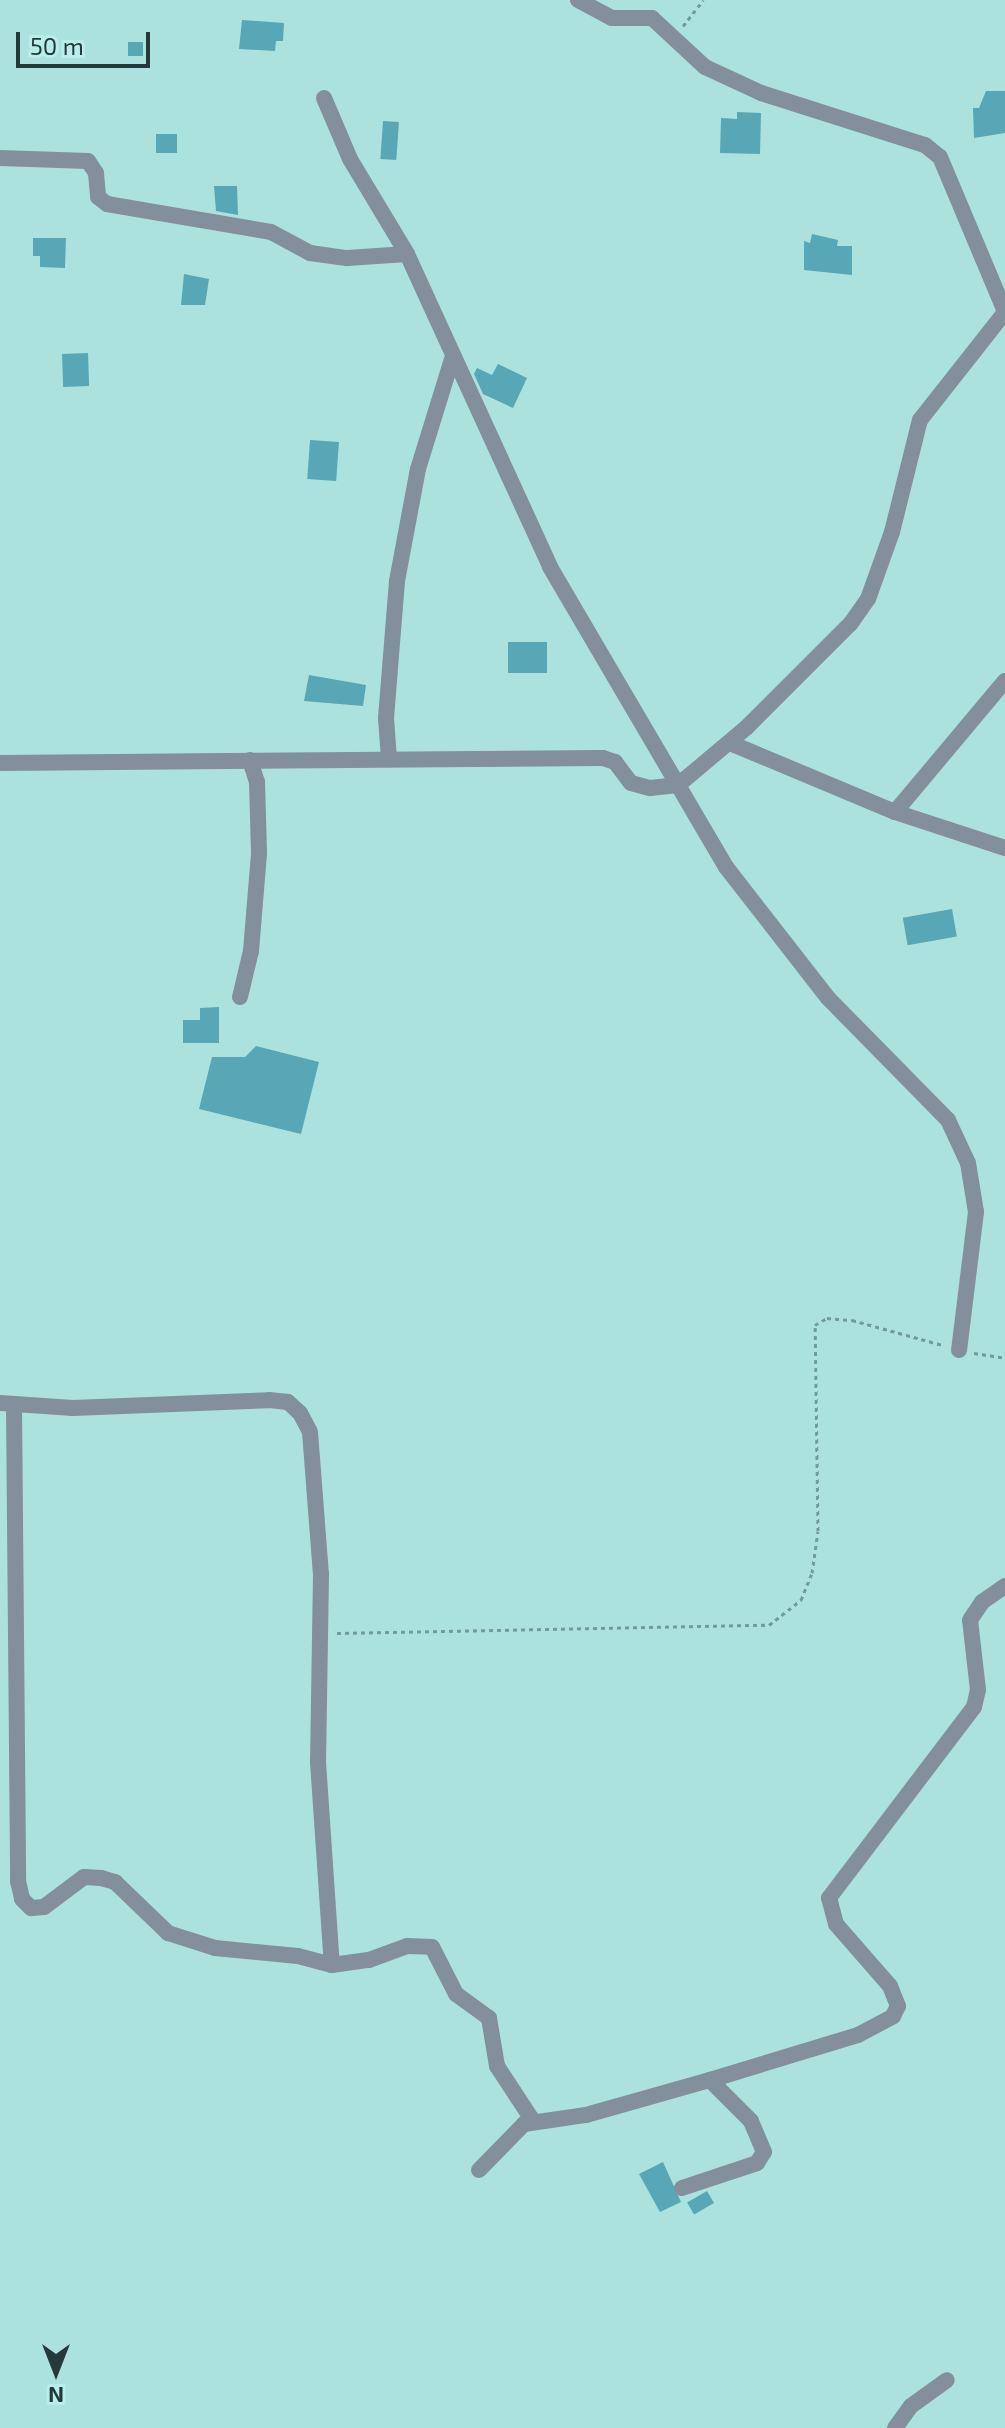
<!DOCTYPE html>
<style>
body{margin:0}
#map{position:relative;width:1005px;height:2428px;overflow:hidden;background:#ace2de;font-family:"Exo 2",sans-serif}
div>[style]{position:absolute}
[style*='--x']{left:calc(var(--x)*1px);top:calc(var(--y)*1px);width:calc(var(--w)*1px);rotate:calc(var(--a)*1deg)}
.building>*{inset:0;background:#57a7b6;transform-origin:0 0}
.path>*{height:3px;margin-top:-1.5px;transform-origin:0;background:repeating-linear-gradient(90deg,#739b98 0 4px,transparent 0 8px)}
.street>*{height:16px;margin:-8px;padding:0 8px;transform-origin:8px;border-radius:8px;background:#838f9c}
span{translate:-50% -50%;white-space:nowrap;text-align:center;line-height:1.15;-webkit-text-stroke:7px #b9efeb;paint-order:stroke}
.north{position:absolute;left:16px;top:2332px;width:80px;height:80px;-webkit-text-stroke:6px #b9efeb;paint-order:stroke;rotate:180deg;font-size:22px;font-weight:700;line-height:32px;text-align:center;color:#243938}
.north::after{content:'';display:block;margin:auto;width:28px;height:36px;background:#243938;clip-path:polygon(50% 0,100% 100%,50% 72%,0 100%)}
.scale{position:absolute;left:16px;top:32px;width:134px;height:36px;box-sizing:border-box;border:4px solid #243938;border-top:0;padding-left:10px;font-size:24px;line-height:28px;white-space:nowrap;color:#243938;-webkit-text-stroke:6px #b9efeb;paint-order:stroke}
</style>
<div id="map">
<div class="building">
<i style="clip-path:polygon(242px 20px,284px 23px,283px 41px,276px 41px,275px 51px,239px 49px)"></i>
<i style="left:128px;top:42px;width:15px;height:14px"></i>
<i style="clip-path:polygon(986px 91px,1005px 91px,1005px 133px,974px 138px,973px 108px,979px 108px)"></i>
<i style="clip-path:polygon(737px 112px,761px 113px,760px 154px,720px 153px,721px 118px,737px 119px)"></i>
<i style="left:383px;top:121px;width:16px;height:38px;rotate:4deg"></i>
<i style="left:156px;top:134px;width:21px;height:19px"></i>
<i style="clip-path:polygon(214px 186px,237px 186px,238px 215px,216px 211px)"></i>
<i style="clip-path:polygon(812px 234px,838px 240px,837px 246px,852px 246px,852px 275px,804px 270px,804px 241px,810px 243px)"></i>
<i style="clip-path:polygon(33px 238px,66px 238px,65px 268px,40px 267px,40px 256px,33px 256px)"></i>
<i style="clip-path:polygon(184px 274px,209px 279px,205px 305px,181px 305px)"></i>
<i style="left:88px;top:353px;width:33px;height:26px;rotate:88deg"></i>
<i style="clip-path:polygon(498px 364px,527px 378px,513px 408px,483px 394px,474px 374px,477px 368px,492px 375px)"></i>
<i style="left:310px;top:440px;width:29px;height:39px;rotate:4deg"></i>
<i style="left:508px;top:642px;width:39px;height:31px"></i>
<i style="clip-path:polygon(309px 675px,366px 685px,363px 706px,304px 701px)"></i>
<i style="left:952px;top:909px;width:28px;height:50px;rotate:80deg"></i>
<i style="clip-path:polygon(219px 1007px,219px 1043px,183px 1043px,183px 1020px,200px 1020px,200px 1008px)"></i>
<i style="clip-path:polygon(256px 1046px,319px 1062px,301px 1134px,199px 1109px,212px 1057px,245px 1057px)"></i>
<i style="clip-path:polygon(663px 2162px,681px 2202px,660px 2212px,639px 2174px)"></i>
<i style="left:707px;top:2191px;width:14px;height:23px;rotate:60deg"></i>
</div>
<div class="path">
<i style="--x:683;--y:26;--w:33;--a:-52"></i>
<i style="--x:974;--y:1353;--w:31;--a:9"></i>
<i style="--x:337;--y:1633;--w:432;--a:-1.1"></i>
<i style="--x:769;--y:1625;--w:41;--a:-38"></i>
<i style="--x:801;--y:1600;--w:29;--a:-68"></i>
<i style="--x:812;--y:1573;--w:42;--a:-81.9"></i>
<i style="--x:818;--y:1531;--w:206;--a:-90.8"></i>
<i style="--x:815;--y:1325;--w:14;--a:-30"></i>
<i style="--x:827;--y:1318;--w:25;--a:5"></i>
<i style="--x:852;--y:1320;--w:94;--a:15.4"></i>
</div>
<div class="street">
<i style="--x:578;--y:0;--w:38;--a:28"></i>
<i style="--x:612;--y:18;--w:40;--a:0"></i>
<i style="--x:652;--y:18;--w:72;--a:42.8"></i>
<i style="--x:705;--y:67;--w:62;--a:24.9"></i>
<i style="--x:761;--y:93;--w:172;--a:17.6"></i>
<i style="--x:925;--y:145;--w:19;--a:39"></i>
<i style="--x:940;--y:157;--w:168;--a:67.2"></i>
<i style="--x:324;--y:98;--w:66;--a:66.9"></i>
<i style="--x:350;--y:159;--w:111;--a:59"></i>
<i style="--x:407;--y:254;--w:344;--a:65.4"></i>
<i style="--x:550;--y:567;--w:348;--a:59.6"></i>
<i style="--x:726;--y:867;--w:166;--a:52.1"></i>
<i style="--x:828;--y:998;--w:171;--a:45.5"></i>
<i style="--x:948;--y:1120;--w:47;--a:65.1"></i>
<i style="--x:968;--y:1163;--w:50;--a:80.7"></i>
<i style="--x:976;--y:1212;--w:139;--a:97"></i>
<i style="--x:0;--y:158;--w:88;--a:2"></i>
<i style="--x:88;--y:161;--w:14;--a:56"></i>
<i style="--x:96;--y:173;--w:24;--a:85"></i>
<i style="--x:98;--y:197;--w:11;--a:38"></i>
<i style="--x:107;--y:204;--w:166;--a:9.7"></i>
<i style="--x:271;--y:232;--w:44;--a:28.3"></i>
<i style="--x:310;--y:253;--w:37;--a:8"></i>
<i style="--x:347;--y:258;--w:60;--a:-3.8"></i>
<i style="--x:730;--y:743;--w:179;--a:22.7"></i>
<i style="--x:895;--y:812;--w:116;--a:18.1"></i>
<i style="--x:389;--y:759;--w:41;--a:-94.2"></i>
<i style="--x:386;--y:718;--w:137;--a:-85.4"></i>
<i style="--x:397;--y:581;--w:114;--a:-79.4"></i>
<i style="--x:418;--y:469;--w:115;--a:-72.8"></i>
<i style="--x:0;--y:763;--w:603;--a:-0.48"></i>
<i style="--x:603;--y:758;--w:13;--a:18"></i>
<i style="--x:615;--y:762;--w:26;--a:53"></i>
<i style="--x:631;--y:783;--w:20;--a:15"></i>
<i style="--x:650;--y:788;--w:28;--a:-6"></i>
<i style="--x:678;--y:785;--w:90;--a:-40"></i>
<i style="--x:747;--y:727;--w:147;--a:-45"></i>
<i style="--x:851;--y:623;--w:29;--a:-55"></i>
<i style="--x:868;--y:599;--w:71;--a:-70.3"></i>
<i style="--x:892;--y:532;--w:115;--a:-76"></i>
<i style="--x:920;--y:420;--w:137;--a:-51.8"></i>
<i style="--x:895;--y:812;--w:171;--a:-50"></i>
<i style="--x:240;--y:997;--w:47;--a:-76.6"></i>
<i style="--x:251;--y:951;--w:98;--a:-85.3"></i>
<i style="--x:259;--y:853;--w:71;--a:-91.6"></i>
<i style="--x:257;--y:782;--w:23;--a:-108"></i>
<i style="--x:0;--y:1403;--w:73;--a:3.9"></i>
<i style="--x:73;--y:1408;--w:196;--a:-2.3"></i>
<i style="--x:269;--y:1400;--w:19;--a:6"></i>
<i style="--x:288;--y:1402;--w:16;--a:43"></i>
<i style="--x:300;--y:1413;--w:21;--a:62"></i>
<i style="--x:310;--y:1432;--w:142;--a:85.6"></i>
<i style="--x:321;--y:1574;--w:188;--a:90.9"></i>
<i style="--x:318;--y:1762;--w:203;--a:86.1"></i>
<i style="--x:14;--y:1405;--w:476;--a:89.5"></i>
<i style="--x:18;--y:1881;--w:18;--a:77"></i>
<i style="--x:22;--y:1899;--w:13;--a:45"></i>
<i style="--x:31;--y:1908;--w:13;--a:-4"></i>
<i style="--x:44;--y:1907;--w:50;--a:-36.9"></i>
<i style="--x:84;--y:1877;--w:17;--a:3"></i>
<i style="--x:101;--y:1878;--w:15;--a:16"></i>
<i style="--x:115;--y:1882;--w:74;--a:43.9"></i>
<i style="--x:168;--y:1933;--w:49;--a:17.7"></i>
<i style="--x:215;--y:1948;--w:83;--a:5.5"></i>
<i style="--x:298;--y:1956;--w:35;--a:15"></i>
<i style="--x:332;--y:1965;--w:37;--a:-8"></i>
<i style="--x:369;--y:1960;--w:40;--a:-20.2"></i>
<i style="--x:407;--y:1946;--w:25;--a:2"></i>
<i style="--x:432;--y:1947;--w:53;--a:62.9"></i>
<i style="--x:456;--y:1994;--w:41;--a:36"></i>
<i style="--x:489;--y:2018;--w:49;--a:80.5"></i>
<i style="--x:497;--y:2066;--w:66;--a:56.8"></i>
<i style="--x:479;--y:2170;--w:64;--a:-45.6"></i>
<i style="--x:524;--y:2124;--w:63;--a:-8.3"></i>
<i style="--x:586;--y:2115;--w:129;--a:-15.8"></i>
<i style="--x:710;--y:2080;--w:155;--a:-16.9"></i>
<i style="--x:858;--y:2035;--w:40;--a:-28"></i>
<i style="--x:893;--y:2016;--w:11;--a:-63"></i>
<i style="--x:898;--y:2006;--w:22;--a:-112"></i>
<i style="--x:890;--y:1986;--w:82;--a:-131.1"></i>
<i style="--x:836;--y:1924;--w:27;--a:-105"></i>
<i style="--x:829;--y:1898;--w:240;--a:-52.8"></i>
<i style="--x:974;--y:1707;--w:17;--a:-77"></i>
<i style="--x:978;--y:1690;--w:70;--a:-96.5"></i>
<i style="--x:970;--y:1620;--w:22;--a:-56"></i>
<i style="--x:982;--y:1602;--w:28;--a:-35"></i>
<i style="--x:682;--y:2188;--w:79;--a:-18.4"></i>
<i style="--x:757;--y:2163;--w:13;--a:-58"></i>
<i style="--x:764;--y:2152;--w:34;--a:-113"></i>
<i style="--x:751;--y:2121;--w:58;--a:-135"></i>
<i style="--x:895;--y:2428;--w:27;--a:-54"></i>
<i style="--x:911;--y:2406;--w:44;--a:-35.8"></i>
</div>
<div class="north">N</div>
<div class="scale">50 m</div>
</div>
